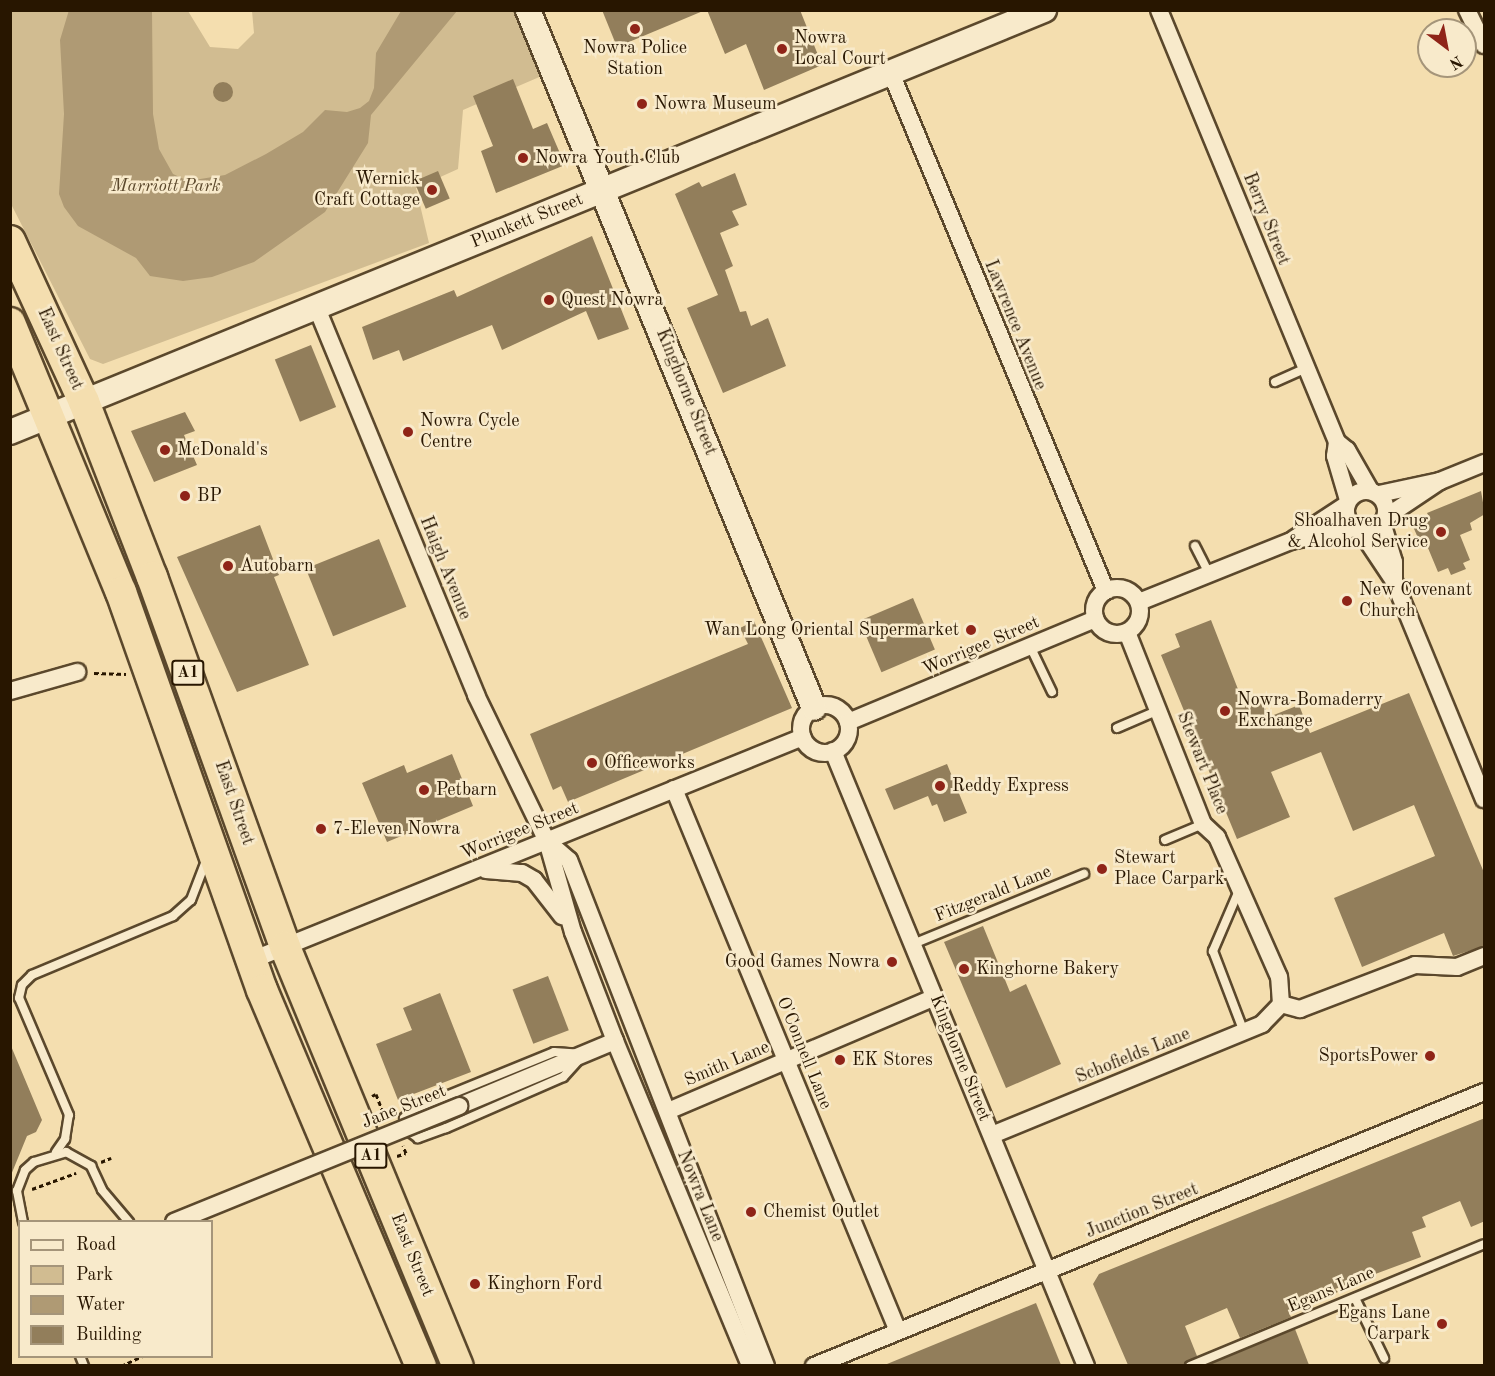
<!DOCTYPE html>
<style>
body{margin:0}
#map{position:relative;width:1495px;height:1376px;overflow:hidden;background:#f4deaf;font-family:"Old Standard TT",serif}
div>[style]{position:absolute}
[style*='--x']{left:calc(var(--x)*1px);top:calc(var(--y)*1px);width:calc(var(--w)*1px);rotate:calc(var(--a)*1deg)}
.green>*{inset:0;background:#d1bc91}
.water>*{inset:0;background:#af9a74}
.building>*{inset:0;background:#927e5b;transform-origin:0 0}
.round{border-radius:50%}
.path>*{height:3px;margin-top:-1.5px;transform-origin:0;background:repeating-linear-gradient(90deg,#281600 0 4.5px,transparent 0 7.5px)}
.roads{filter:drop-shadow(2px 0 #5b482c) drop-shadow(-2px 0 #5b482c) drop-shadow(0 2px #5b482c) drop-shadow(0 -2px #5b482c)}
.lane>*{height:8px;margin:-4px;padding:0 4px;transform-origin:4px;border-radius:4px;background:#f8eacb}
.street>*{height:16px;margin:-8px;padding:0 8px;transform-origin:8px;border-radius:8px;background:#f8eacb}
.street>.ring{margin:-8px;padding:0;box-sizing:content-box;background:none;border:16px solid #f8eacb;border-radius:50%}
.secondary>*{height:24px;margin:-12px;padding:0 12px;transform-origin:12px;border-radius:12px;background:#f8eacb}
.highway>*{height:30px;margin:-15px;padding:0 15px;transform-origin:15px;border-radius:15px;background:#f4deaf}
.bridges{filter:drop-shadow(2px 0 #5b482c) drop-shadow(-2px 0 #5b482c) drop-shadow(0 2px #5b482c) drop-shadow(0 -2px #5b482c)}
.street-bridge>*{height:16px;margin:-8px;padding:0 8px;transform-origin:8px;border-radius:8px;background:#f8eacb}
.dots>*{width:16px;height:16px;translate:-50% -50%;box-sizing:border-box;border:3px solid #f8eacb;border-radius:50%}
span{translate:-50% -50%;white-space:nowrap;text-align:center;line-height:1.15;-webkit-text-stroke:5px #f8eacb;paint-order:stroke}
.shield-label span{padding:2px 4px;background:#f8eacb;border:2px solid;border-radius:4px;-webkit-text-stroke-width:0}
.shield-label{font-size:16px;color:#281600;font-weight:700}
.poi-label{font-size:18px;color:#281600}
.left{translate:0 -50%;text-align:left}
.right{translate:-100% -50%;text-align:right}
.park-label{font-size:18px;color:#5b482c;font-style:italic}
.street-label{font-size:18px;color:#281600}
.frame{position:absolute;inset:0;border:12px solid #281600;pointer-events:none}
.legend{position:absolute;left:18px;top:1220px;width:195px;height:138px;box-sizing:border-box;background:#f8eacb;border:2px solid #a5957a;margin:0;padding:8px 10px;list-style:none;font-size:18px;color:#281600}
.legend li{display:flex;align-items:center;gap:12px;height:30px}
.legend b{width:30px;border:2px solid #a5957a}
.north{position:absolute;left:1417px;top:18px;width:60px;height:60px;box-sizing:border-box;background:#f8eacb;border:2px solid #a5957a;border-radius:50%;rotate:148deg;font-size:16px;font-weight:700;line-height:24px;text-align:center;color:#281600}
.north::after{content:'';display:block;margin:auto;width:21px;height:27px;background:#8f2418;clip-path:polygon(50% 0,100% 100%,50% 72%,0 100%)}
</style>
<div id="map">
<div class="green">
<i style="clip-path:polygon(11px 11px,188px 11px,210px 47px,238px 49px,254px 33px,252px 11px,518px 11px,544px 75px,463px 110px,458px 169px,416px 188px,429px 243px,103px 364px,90px 359px,11px 204px)"></i>
</div>
<div class="water">
<i style="clip-path:polygon(69px 10px,152px 11px,153px 114px,159px 149px,173px 174px,188px 181px,225px 175px,266px 154px,303px 132px,325px 110px,347px 112px,360px 108px,369px 101px,374px 88px,376px 53px,401px 11px,457px 11px,371px 115px,368px 143px,325px 212px,254px 262px,212px 277px,183px 281px,150px 276px,136px 258px,78px 226px,64px 207px,59px 194px,64px 114px,60px 40px)"></i>
</div>
<div class="building">
<i style="clip-path:polygon(602px 10px,703px 10px,703px 11px,617px 47px)"></i>
<i style="clip-path:polygon(707px 10px,800px 10px,822px 65px,764px 90px,746px 44px,725px 54px)"></i>
<i style="clip-path:polygon(513px 79px,533px 129px,547px 123px,565px 165px,496px 193px,481px 151px,493px 146px,473px 96px)"></i>
<i class="round" style="left:213px;top:82px;width:20px;height:20px"></i>
<i style="left:438px;top:171px;width:30px;height:26px;rotate:67deg"></i>
<i style="clip-path:polygon(735px 173px,747px 205px,732px 211px,739px 225px,720px 233px,733px 266px,725px 270px,740px 312px,746px 311px,751px 326px,768px 318px,786px 366px,723px 393px,687px 308px,718px 295px,675px 194px,699px 182px,702px 187px)"></i>
<i style="clip-path:polygon(592px 236px,629px 329px,598px 340px,586px 311px,502px 350px,492px 325px,403px 361px,399px 350px,373px 360px,362px 327px,454px 290px,457px 297px)"></i>
<i style="left:311px;top:345px;width:67px;height:39px;rotate:68deg"></i>
<i style="clip-path:polygon(185px 412px,195px 431px,184px 435px,197px 465px,154px 482px,131px 431px)"></i>
<i style="clip-path:polygon(1481px 491px,1485px 514px,1470px 523px,1472px 530px,1460px 535px,1470px 560px,1463px 563px,1466px 569px,1451px 575px,1448px 568px,1438px 572px,1423px 536px,1418px 538px,1412px 524px,1429px 517px,1427px 513px)"></i>
<i style="clip-path:polygon(260px 525px,279px 575px,274px 577px,309px 665px,237px 692px,177px 557px)"></i>
<i style="left:379px;top:539px;width:73px;height:79px;rotate:68deg"></i>
<i style="left:913px;top:598px;width:56px;height:58px;rotate:67deg"></i>
<i style="clip-path:polygon(1211px 620px,1243px 702px,1260px 695px,1269px 717px,1299px 705px,1310px 733px,1409px 693px,1485px 875px,1485px 946px,1453px 956px,1444px 933px,1362px 967px,1334px 898px,1435px 856px,1414px 805px,1353px 831px,1321px 752px,1271px 772px,1290px 817px,1237px 839px,1161px 655px,1180px 647px,1175px 634px)"></i>
<i style="clip-path:polygon(754px 621px,792px 708px,568px 802px,561px 786px,553px 790px,530px 734px,748px 644px,740px 628px)"></i>
<i style="clip-path:polygon(452px 754px,473px 806px,387px 842px,362px 783px,404px 765px,407px 773px)"></i>
<i style="clip-path:polygon(947px 764px,967px 813px,944px 822px,937px 804px,932px 806px,928px 796px,894px 810px,885px 789px)"></i>
<i style="clip-path:polygon(983px 926px,1010px 992px,1026px 984px,1061px 1064px,1006px 1088px,944px 942px)"></i>
<i style="left:548px;top:976px;width:58px;height:38px;rotate:69deg"></i>
<i style="clip-path:polygon(440px 993px,471px 1072px,398px 1100px,376px 1044px,412px 1030px,403px 1008px)"></i>
<i style="clip-path:polygon(11px 1046px,42px 1120px,36px 1132px,27px 1136px,11px 1175px)"></i>
<i style="clip-path:polygon(1485px 1118px,1485px 1221px,1471px 1227px,1460px 1201px,1422px 1217px,1426px 1227px,1412px 1232px,1421px 1257px,1335px 1289px,1338px 1292px,1289px 1313px,1291px 1317px,1240px 1338px,1227px 1308px,1185px 1326px,1197px 1356px,1184px 1365px,1128px 1365px,1093px 1284px,1099px 1274px)"></i>
<i style="clip-path:polygon(1036px 1303px,1061px 1365px,887px 1365px,887px 1364px)"></i>
<i style="clip-path:polygon(1295px 1329px,1309px 1365px,1208px 1365px)"></i>
</div>
<div class="path">
<i style="--x:94;--y:673;--w:32;--a:2"></i>
<i style="--x:372;--y:1096;--w:4;--a:-27"></i>
<i style="--x:376;--y:1094;--w:25;--a:69"></i>
<i style="--x:397;--y:1156;--w:9;--a:-18"></i>
<i style="--x:406;--y:1153;--w:8;--a:-113"></i>
<i style="--x:101;--y:1162;--w:11;--a:-22"></i>
<i style="--x:32;--y:1189;--w:47;--a:-20"></i>
<i style="--x:121;--y:1366;--w:23;--a:-25"></i>
</div>
<div class="roads">
<div class="lane">
<i style="--x:1275;--y:382;--w:35;--a:-24"></i>
<i style="--x:1195;--y:546;--w:33;--a:63"></i>
<i style="--x:1030;--y:646;--w:51;--a:64.4"></i>
<i style="--x:1117;--y:728;--w:46;--a:-23.2"></i>
<i style="--x:1165;--y:840;--w:41;--a:-22.8"></i>
<i style="--x:1240;--y:888;--w:69;--a:113.2"></i>
<i style="--x:1213;--y:951;--w:87;--a:69.1"></i>
<i style="--x:913;--y:944;--w:185;--a:-22.3"></i>
<i style="--x:554;--y:1052;--w:30;--a:4"></i>
<i style="--x:584;--y:1054;--w:31;--a:132"></i>
<i style="--x:563;--y:1077;--w:128;--a:156.4"></i>
<i style="--x:446;--y:1128;--w:30;--a:160"></i>
<i style="--x:418;--y:1138;--w:16;--a:-145"></i>
<i style="--x:405;--y:1129;--w:11;--a:-95"></i>
<i style="--x:404;--y:1118;--w:11;--a:-45"></i>
<i style="--x:412;--y:1110;--w:153;--a:-22.2"></i>
<i style="--x:56;--y:1152;--w:16;--a:-55"></i>
<i style="--x:65;--y:1139;--w:24;--a:-81"></i>
<i style="--x:69;--y:1115;--w:127;--a:-113.1"></i>
<i style="--x:19;--y:998;--w:13;--a:-77"></i>
<i style="--x:22;--y:985;--w:14;--a:-45"></i>
<i style="--x:32;--y:975;--w:153;--a:-22.7"></i>
<i style="--x:173;--y:916;--w:24;--a:-42"></i>
<i style="--x:191;--y:900;--w:42;--a:-69"></i>
<i style="--x:23;--y:1222;--w:32;--a:-101"></i>
<i style="--x:17;--y:1191;--w:22;--a:-69"></i>
<i style="--x:25;--y:1170;--w:12;--a:-42"></i>
<i style="--x:34;--y:1162;--w:34;--a:-17"></i>
<i style="--x:66;--y:1152;--w:29;--a:29"></i>
<i style="--x:91;--y:1166;--w:26;--a:65"></i>
<i style="--x:102;--y:1190;--w:42;--a:49.8"></i>
<i style="--x:1355;--y:1298;--w:67;--a:64.2"></i>
<i style="--x:80;--y:1356;--w:11;--a:68"></i>
<i style="--x:1190;--y:1366;--w:318;--a:-22.5"></i>
</div>
<div class="street">
<i style="--x:1159;--y:10;--w:467;--a:67.6"></i>
<i style="--x:1337;--y:442;--w:13;--a:39"></i>
<i style="--x:1347;--y:450;--w:46;--a:60.1"></i>
<i style="--x:1467;--y:10;--w:39;--a:64"></i>
<i style="--x:891;--y:73;--w:561;--a:67.46"></i>
<i style="--x:316;--y:306;--w:421;--a:67.6"></i>
<i style="--x:476;--y:695;--w:162;--a:64.1"></i>
<i style="--x:547;--y:841;--w:95;--a:74.1"></i>
<i style="--x:573;--y:932;--w:117;--a:68.9"></i>
<i style="--x:615;--y:1041;--w:352;--a:67.4"></i>
<i style="--x:1337;--y:442;--w:14;--a:98"></i>
<i style="--x:1335;--y:456;--w:46;--a:73.5"></i>
<i class="ring" style="left:1346px;top:491px;width:24px;height:24px"></i>
<i style="--x:1379;--y:494;--w:62;--a:-12"></i>
<i style="--x:1440;--y:481;--w:48;--a:-22.2"></i>
<i style="--x:1386;--y:517;--w:65;--a:-33.7"></i>
<i style="--x:1382;--y:522;--w:42;--a:73.3"></i>
<i style="--x:1394;--y:562;--w:19;--a:90"></i>
<i style="--x:1360;--y:530;--w:61;--a:56.3"></i>
<i style="--x:1394;--y:581;--w:236;--a:67.6"></i>
<i style="--x:1294;--y:539;--w:62;--a:-33.2"></i>
<i class="ring" style="left:1094px;top:588px;width:30px;height:30px"></i>
<i style="--x:1139;--y:602;--w:164;--a:-21.9"></i>
<i style="--x:1291;--y:541;--w:65;--a:-11.5"></i>
<i style="--x:10;--y:691;--w:70;--a:-15.8"></i>
<i class="ring" style="left:801px;top:705px;width:32px;height:32px"></i>
<i style="--x:848;--y:722;--w:268;--a:-22.6"></i>
<i style="--x:833;--y:751;--w:665;--a:67.64"></i>
<i style="--x:674;--y:789;--w:586;--a:67.55"></i>
<i style="--x:547;--y:841;--w:29;--a:41"></i>
<i style="--x:569;--y:860;--w:543;--a:68.73"></i>
<i style="--x:486;--y:870;--w:36;--a:5"></i>
<i style="--x:522;--y:873;--w:14;--a:30"></i>
<i style="--x:534;--y:880;--w:46;--a:52.1"></i>
<i style="--x:252;--y:960;--w:594;--a:-22.03"></i>
<i style="--x:1281;--y:1004;--w:20;--a:15"></i>
<i style="--x:1300;--y:1009;--w:123;--a:-20.9"></i>
<i style="--x:1415;--y:965;--w:42;--a:2.7"></i>
<i style="--x:1457;--y:967;--w:29;--a:-22"></i>
<i style="--x:459;--y:1106;--w:169;--a:-22.6"></i>
<i style="--x:668;--y:1111;--w:290;--a:-23.1"></i>
<i style="--x:992;--y:1135;--w:292;--a:-22.3"></i>
<i style="--x:1262;--y:1024;--w:28;--a:-46"></i>
<i style="--x:1281;--y:1004;--w:27;--a:-94"></i>
<i style="--x:1279;--y:977;--w:153;--a:-113.9"></i>
<i style="--x:1217;--y:837;--w:19;--a:-137"></i>
<i style="--x:1203;--y:824;--w:206;--a:-111.6"></i>
<i style="--x:814;--y:1366;--w:724;--a:-22.24"></i>
</div>
<div class="secondary">
<i style="--x:528;--y:10;--w:754;--a:67.72"></i>
<i style="--x:10;--y:432;--w:1117;--a:-22.2"></i>
</div>
<div class="highway">
<i style="--x:10;--y:241;--w:177;--a:65.3"></i>
<i style="--x:84;--y:402;--w:188;--a:68.8"></i>
<i style="--x:152;--y:577;--w:393;--a:70.2"></i>
<i style="--x:285;--y:947;--w:453;--a:67.6"></i>
<i style="--x:10;--y:323;--w:291;--a:67.6"></i>
<i style="--x:121;--y:592;--w:422;--a:70.5"></i>
<i style="--x:262;--y:990;--w:408;--a:67.1"></i>
</div>
</div>
<div class="bridges">
<div class="street-bridge">
<i style="--x:174;--y:1222;--w:308;--a:-22.1"></i>
</div>
</div>
<div class="dots">
<i style="left:635px;top:29px;background:#8f2418"></i>
<i style="left:782px;top:49px;background:#8f2418"></i>
<i style="left:642px;top:104px;background:#8f2418"></i>
<i style="left:523px;top:158px;background:#8f2418"></i>
<i style="left:432px;top:190px;background:#8f2418"></i>
<i style="left:549px;top:300px;background:#8f2418"></i>
<i style="left:408px;top:432px;background:#8f2418"></i>
<i style="left:165px;top:450px;background:#8f2418"></i>
<i style="left:185px;top:496px;background:#8f2418"></i>
<i style="left:1441px;top:532px;background:#8f2418"></i>
<i style="left:228px;top:566px;background:#8f2418"></i>
<i style="left:1347px;top:601px;background:#8f2418"></i>
<i style="left:971px;top:630px;background:#8f2418"></i>
<i style="left:1225px;top:711px;background:#8f2418"></i>
<i style="left:592px;top:763px;background:#8f2418"></i>
<i style="left:940px;top:786px;background:#8f2418"></i>
<i style="left:424px;top:790px;background:#8f2418"></i>
<i style="left:321px;top:829px;background:#8f2418"></i>
<i style="left:1102px;top:869px;background:#8f2418"></i>
<i style="left:892px;top:962px;background:#8f2418"></i>
<i style="left:964px;top:969px;background:#8f2418"></i>
<i style="left:1430px;top:1056px;background:#8f2418"></i>
<i style="left:840px;top:1060px;background:#8f2418"></i>
<i style="left:751px;top:1212px;background:#8f2418"></i>
<i style="left:475px;top:1284px;background:#8f2418"></i>
<i style="left:1442px;top:1324px;background:#8f2418"></i>
</div>
<div class="shield-label">
<span style="left:188px;top:673px">A1</span>
<span style="left:371px;top:1156px">A1</span>
</div>
<div class="poi-label">
<span class="left" style="left:794px;top:49px">Nowra<br>Local Court</span>
<span style="left:635px;top:59px">Nowra Police<br>Station</span>
<span class="left" style="left:654px;top:104px">Nowra Museum</span>
<span class="left" style="left:535px;top:158px">Nowra Youth Club</span>
<span class="right" style="left:420px;top:190px">Wernick<br>Craft Cottage</span>
<span class="left" style="left:561px;top:300px">Quest Nowra</span>
<span class="left" style="left:420px;top:432px">Nowra Cycle<br>Centre</span>
<span class="left" style="left:177px;top:450px">McDonald's</span>
<span class="left" style="left:197px;top:496px">BP</span>
<span class="right" style="left:1428px;top:532px">Shoalhaven Drug<br>&amp; Alcohol Service</span>
<span class="left" style="left:240px;top:566px">Autobarn</span>
<span class="left" style="left:1359px;top:601px">New Covenant<br>Church</span>
<span class="right" style="left:959px;top:630px">Wan Long Oriental Supermarket</span>
<span class="left" style="left:1237px;top:711px">Nowra-Bomaderry<br>Exchange</span>
<span class="left" style="left:604px;top:763px">Officeworks</span>
<span class="left" style="left:952px;top:786px">Reddy Express</span>
<span class="left" style="left:436px;top:790px">Petbarn</span>
<span class="left" style="left:333px;top:829px">7-Eleven Nowra</span>
<span class="left" style="left:1114px;top:869px">Stewart<br>Place Carpark</span>
<span class="right" style="left:880px;top:962px">Good Games Nowra</span>
<span class="left" style="left:976px;top:969px">Kinghorne Bakery</span>
<span class="right" style="left:1418px;top:1056px">SportsPower</span>
<span class="left" style="left:852px;top:1060px">EK Stores</span>
<span class="left" style="left:763px;top:1212px">Chemist Outlet</span>
<span class="left" style="left:487px;top:1284px">Kinghorn Ford</span>
<span class="right" style="left:1430px;top:1324px">Egans Lane<br>Carpark</span>
</div>
<div class="park-label">
<span style="left:166px;top:186px">Marriott Park</span>
</div>
<div class="street-label">
<span style="left:1266px;top:219px;rotate:68deg">Berry Street</span>
<span style="left:527px;top:221px;rotate:-22deg">Plunkett Street</span>
<span style="left:1015px;top:325px;rotate:68deg">Lawrence Avenue</span>
<span style="left:60px;top:349px;rotate:66deg">East Street</span>
<span style="left:686px;top:392px;rotate:68deg">Kinghorne Street</span>
<span style="left:445px;top:568px;rotate:68deg">Haigh Avenue</span>
<span style="left:981px;top:646px;rotate:-23deg">Worrigee Street</span>
<span style="left:1202px;top:763px;rotate:68deg">Stewart Place</span>
<span style="left:234px;top:803px;rotate:71deg">East Street</span>
<span style="left:520px;top:831px;rotate:-22deg">Worrigee Street</span>
<span style="left:993px;top:894px;rotate:-22deg">Fitzgerald Lane</span>
<span style="left:804px;top:1053px;rotate:68deg">O'Connell Lane</span>
<span style="left:1133px;top:1056px;rotate:-22deg">Schofields Lane</span>
<span style="left:960px;top:1058px;rotate:68deg">Kinghorne Street</span>
<span style="left:727px;top:1064px;rotate:-23deg">Smith Lane</span>
<span style="left:404px;top:1107px;rotate:-22deg">Jane Street</span>
<span style="left:700px;top:1196px;rotate:68deg">Nowra Lane</span>
<span style="left:1142px;top:1211px;rotate:-22deg">Junction Street</span>
<span style="left:412px;top:1255px;rotate:68deg">East Street</span>
<span style="left:1331px;top:1290px;rotate:-23deg">Egans Lane</span>
</div>
<div class="frame"></div>
<ul class="legend">
<li><b style="height:8px;background:#f8eacb"></b>Road</li>
<li><b style="height:16px;background:#d1bc91"></b>Park</li>
<li><b style="height:16px;background:#af9a74"></b>Water</li>
<li><b style="height:16px;background:#927e5b"></b>Building</li>
</ul>
<div class="north">N</div>
</div>
